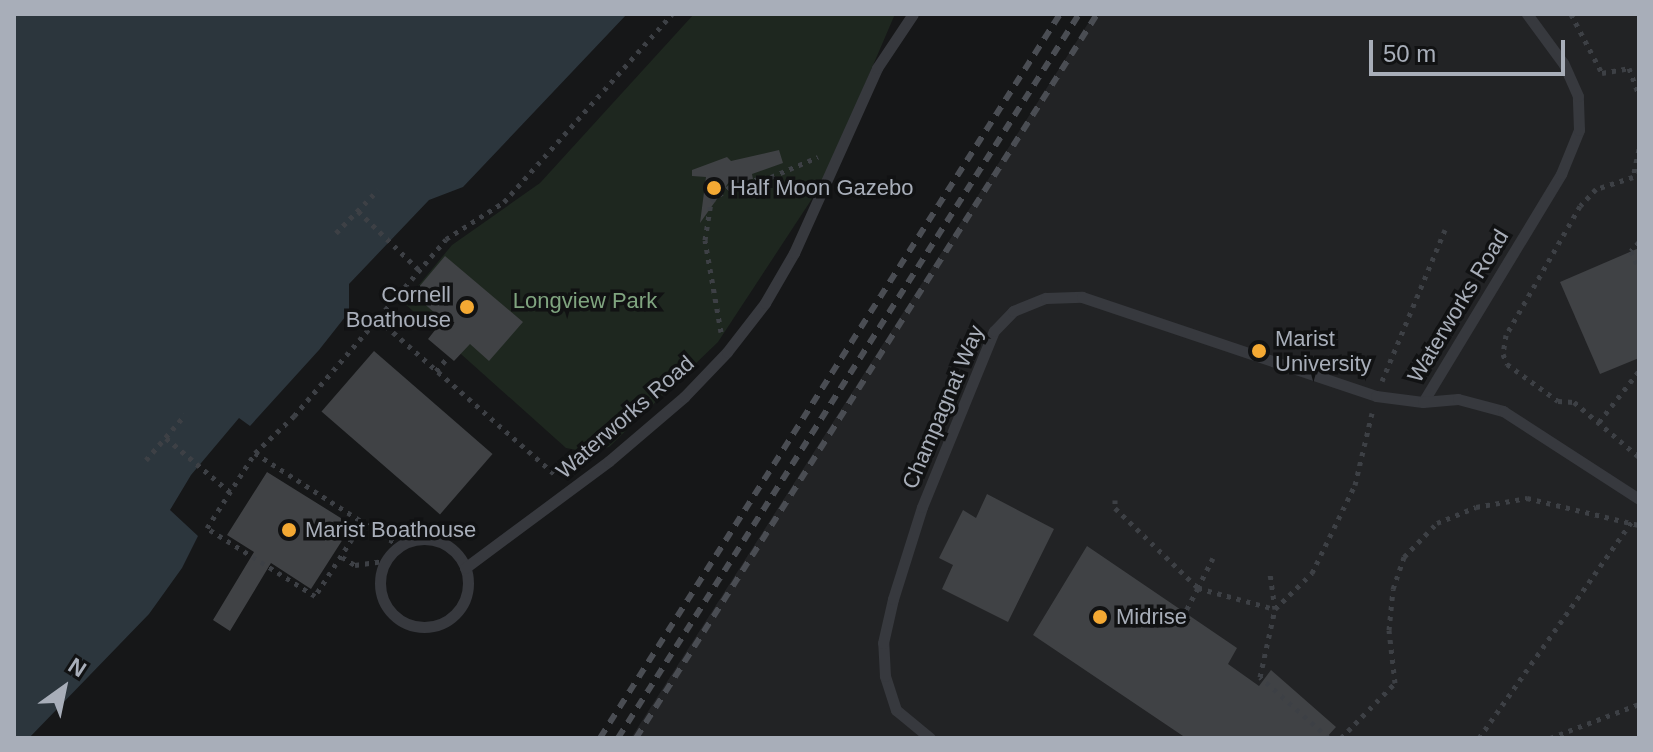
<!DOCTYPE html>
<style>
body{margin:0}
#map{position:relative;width:1653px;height:752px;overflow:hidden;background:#161718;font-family:Helvetica,sans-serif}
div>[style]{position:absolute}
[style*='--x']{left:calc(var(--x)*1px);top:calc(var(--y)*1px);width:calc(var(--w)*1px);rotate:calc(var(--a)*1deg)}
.built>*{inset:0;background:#222325}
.green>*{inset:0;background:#1e271f}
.water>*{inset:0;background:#2c363d}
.building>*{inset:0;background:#404245;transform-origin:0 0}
.path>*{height:5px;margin-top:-2.5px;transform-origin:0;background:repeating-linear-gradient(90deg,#3d4045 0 4px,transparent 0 10px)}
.lane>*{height:11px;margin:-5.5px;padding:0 5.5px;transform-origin:5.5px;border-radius:5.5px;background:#37393e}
.lane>.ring{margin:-5.5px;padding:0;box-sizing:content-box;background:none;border:11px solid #37393e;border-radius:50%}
.rail>*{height:6px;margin-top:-3px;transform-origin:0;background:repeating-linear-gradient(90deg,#4a4d53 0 10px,transparent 0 18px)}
.dots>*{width:22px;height:22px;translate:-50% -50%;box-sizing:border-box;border:4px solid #111213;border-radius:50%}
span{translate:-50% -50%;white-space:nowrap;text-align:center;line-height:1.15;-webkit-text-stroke:7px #111213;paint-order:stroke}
.poi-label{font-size:22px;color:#a8aeb9}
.left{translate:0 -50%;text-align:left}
.right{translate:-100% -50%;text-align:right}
.park-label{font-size:22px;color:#7fa47f}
.street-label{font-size:22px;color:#a8aeb9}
.frame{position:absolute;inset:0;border:16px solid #a8aeb9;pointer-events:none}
.north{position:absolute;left:24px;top:648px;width:80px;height:80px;-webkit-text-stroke:6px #111213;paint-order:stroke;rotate:33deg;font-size:22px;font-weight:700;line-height:32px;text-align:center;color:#a8aeb9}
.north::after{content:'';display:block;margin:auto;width:28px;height:36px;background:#a8aeb9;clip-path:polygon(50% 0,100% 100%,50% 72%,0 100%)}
.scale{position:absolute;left:1369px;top:40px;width:196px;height:36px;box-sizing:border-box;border:4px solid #a8aeb9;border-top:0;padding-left:10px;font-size:24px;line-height:28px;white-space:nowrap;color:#a8aeb9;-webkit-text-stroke:6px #111213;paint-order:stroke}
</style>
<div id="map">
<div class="built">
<i style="clip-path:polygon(1094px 14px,1639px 14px,1639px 738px,631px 738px)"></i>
</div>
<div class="green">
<i style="clip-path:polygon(694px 14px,895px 14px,823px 182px,718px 342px,609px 447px,587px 452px,566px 448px,404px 303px,452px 245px,540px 183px)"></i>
</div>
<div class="water">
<i style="clip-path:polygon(14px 14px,627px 14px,463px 187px,429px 200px,349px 284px,349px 312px,319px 350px,250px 426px,239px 418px,191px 475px,170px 510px,198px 536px,182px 568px,149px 614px,29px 738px,14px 738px)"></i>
</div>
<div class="building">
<i style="clip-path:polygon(779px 150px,783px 163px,752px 174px,753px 179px,729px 182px,700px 223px,706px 177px,692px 176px,692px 170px,727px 157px,731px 161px)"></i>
<i style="clip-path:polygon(1639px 248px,1639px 358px,1600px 374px,1560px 282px)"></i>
<i style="clip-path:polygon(445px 256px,523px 322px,489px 361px,470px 344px,454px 361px,428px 339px,443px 320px,413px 294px)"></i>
<i style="left:374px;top:351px;width:157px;height:80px;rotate:41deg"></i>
<i style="clip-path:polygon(267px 472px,352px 525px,311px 589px,271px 563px,230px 631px,213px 620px,254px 552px,227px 535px)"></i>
<i style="clip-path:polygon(987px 494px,1054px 529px,1008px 622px,942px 589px,953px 565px,939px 558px,963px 510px,976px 518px)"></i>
<i style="clip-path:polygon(1087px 546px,1237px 648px,1228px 664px,1259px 686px,1271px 670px,1336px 727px,1326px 738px,1186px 738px,1033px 635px)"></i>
</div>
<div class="path">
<i style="--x:1571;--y:14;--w:67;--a:62.3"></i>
<i style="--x:1602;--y:73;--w:27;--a:-10"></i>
<i style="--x:1629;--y:68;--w:30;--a:70"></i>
<i style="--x:1639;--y:149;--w:29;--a:102"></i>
<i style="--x:1633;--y:177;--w:39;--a:162"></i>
<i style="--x:1596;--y:189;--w:23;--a:133"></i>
<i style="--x:1580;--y:206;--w:149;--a:119.8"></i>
<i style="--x:1506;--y:335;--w:19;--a:99"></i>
<i style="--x:1503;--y:354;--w:11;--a:68"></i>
<i style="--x:1507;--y:364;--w:63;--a:36"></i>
<i style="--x:1558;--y:401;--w:16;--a:4"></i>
<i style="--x:1574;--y:402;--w:85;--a:40.2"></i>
<i style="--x:358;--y:211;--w:85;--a:44"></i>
<i style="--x:336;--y:233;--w:60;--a:-45.7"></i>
<i style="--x:1639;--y:242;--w:12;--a:132"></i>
<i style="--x:1631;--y:251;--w:21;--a:67"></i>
<i style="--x:378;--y:319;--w:240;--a:41.3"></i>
<i style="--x:721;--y:332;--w:93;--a:-99.9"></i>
<i style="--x:705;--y:240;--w:39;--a:-81"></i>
<i style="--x:711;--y:201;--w:30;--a:-37"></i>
<i style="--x:735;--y:183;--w:36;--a:-9"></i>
<i style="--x:771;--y:177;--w:51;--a:-23.1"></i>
<i style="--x:436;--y:371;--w:20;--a:-49"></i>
<i style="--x:1382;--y:381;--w:164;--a:-67.4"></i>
<i style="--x:1599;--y:422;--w:65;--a:-51.9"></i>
<i style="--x:166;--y:438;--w:84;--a:40.2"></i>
<i style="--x:255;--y:453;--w:172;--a:32.7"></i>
<i style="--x:146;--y:460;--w:60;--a:-49.1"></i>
<i style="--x:1115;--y:500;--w:8;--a:90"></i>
<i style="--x:1115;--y:508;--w:115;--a:43.9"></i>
<i style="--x:1198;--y:588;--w:27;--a:118"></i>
<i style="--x:363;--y:522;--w:88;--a:123"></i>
<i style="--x:315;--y:596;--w:128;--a:-147.8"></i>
<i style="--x:207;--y:528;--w:89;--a:-57.4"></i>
<i style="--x:255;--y:453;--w:54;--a:-43.5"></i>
<i style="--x:294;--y:416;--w:233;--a:-49.3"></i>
<i style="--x:446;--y:239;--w:69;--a:-32.5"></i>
<i style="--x:504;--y:202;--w:252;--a:-48.2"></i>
<i style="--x:342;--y:557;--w:15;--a:32"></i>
<i style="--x:355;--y:565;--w:29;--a:-8"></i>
<i style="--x:1213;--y:558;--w:34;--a:117"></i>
<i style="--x:1198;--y:588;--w:80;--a:15.3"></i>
<i style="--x:1275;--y:609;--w:36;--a:-98"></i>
<i style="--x:1329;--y:738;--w:92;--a:-138.5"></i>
<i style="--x:1260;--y:677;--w:70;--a:-77.6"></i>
<i style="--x:1275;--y:609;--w:52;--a:-44.2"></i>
<i style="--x:1312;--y:573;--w:98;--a:-64"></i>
<i style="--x:1355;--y:485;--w:74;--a:-76.7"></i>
<i style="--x:1341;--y:738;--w:77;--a:-45.5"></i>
<i style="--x:1395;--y:683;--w:53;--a:-96.5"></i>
<i style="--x:1389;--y:630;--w:41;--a:-84.4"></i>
<i style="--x:1393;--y:589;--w:34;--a:-71"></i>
<i style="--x:1404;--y:557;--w:47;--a:-45.9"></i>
<i style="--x:1437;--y:523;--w:42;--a:-22.3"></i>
<i style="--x:1476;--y:507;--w:52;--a:-10"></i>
<i style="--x:1527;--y:498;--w:115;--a:13.6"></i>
<i style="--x:1479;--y:738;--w:267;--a:-54.8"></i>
<i style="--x:1550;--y:738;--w:95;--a:-20.9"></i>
</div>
<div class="lane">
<i style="--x:1423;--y:402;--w:267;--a:-58.8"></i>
<i style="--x:1561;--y:174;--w:48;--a:-67.8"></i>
<i style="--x:1579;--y:130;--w:34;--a:-92"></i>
<i style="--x:1578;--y:96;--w:36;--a:-114"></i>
<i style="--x:1563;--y:63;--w:61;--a:-126.3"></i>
<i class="ring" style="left:380px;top:539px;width:77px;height:77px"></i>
<i style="--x:465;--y:568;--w:179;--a:-36.6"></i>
<i style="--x:609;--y:461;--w:99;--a:-40.5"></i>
<i style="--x:684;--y:397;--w:62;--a:-46.3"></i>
<i style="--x:727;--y:352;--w:62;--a:-52.2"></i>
<i style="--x:765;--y:303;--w:58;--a:-59.9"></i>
<i style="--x:794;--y:253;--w:203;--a:-65.8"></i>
<i style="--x:877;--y:68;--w:65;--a:-56.3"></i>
<i style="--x:930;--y:738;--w:44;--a:-140.5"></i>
<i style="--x:896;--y:710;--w:36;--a:-108"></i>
<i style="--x:885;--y:676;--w:33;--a:-93"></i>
<i style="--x:883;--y:643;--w:45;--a:-77.2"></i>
<i style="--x:893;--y:599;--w:96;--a:-72.5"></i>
<i style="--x:922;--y:507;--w:190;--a:-67.8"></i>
<i style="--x:994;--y:331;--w:28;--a:-46"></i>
<i style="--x:1013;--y:311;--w:35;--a:-22"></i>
<i style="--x:1046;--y:298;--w:36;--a:-2"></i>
<i style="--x:1082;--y:297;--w:310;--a:18.6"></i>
<i style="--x:1376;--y:396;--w:47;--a:7.3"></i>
<i style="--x:1423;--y:402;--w:35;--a:-5"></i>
<i style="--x:1458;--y:399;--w:47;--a:14.9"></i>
<i style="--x:1503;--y:411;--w:162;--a:32.9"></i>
</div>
<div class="rail">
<i style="--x:600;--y:738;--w:858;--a:-57.57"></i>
<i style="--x:618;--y:738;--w:858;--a:-57.51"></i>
<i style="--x:636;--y:738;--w:858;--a:-57.51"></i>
</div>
<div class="dots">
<i style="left:714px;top:188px;background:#f4a933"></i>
<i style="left:467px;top:307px;background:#f4a933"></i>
<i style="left:1259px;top:351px;background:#f4a933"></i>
<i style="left:289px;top:530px;background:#f4a933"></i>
<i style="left:1100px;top:617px;background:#f4a933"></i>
</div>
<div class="poi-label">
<span class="left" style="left:730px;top:188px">Half Moon Gazebo</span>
<span class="right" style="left:451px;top:307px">Cornell<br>Boathouse</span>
<span class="left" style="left:1275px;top:351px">Marist<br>University</span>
<span class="left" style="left:305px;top:530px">Marist Boathouse</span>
<span class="left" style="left:1116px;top:617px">Midrise</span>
</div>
<div class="park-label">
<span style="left:585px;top:301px">Longview Park</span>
</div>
<div class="street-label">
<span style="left:1458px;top:306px;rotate:-59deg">Waterworks Road</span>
<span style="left:943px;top:407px;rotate:-67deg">Champagnat Way</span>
<span style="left:625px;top:417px;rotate:-41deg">Waterworks Road</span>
</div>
<div class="frame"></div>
<div class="north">N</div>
<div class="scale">50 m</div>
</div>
